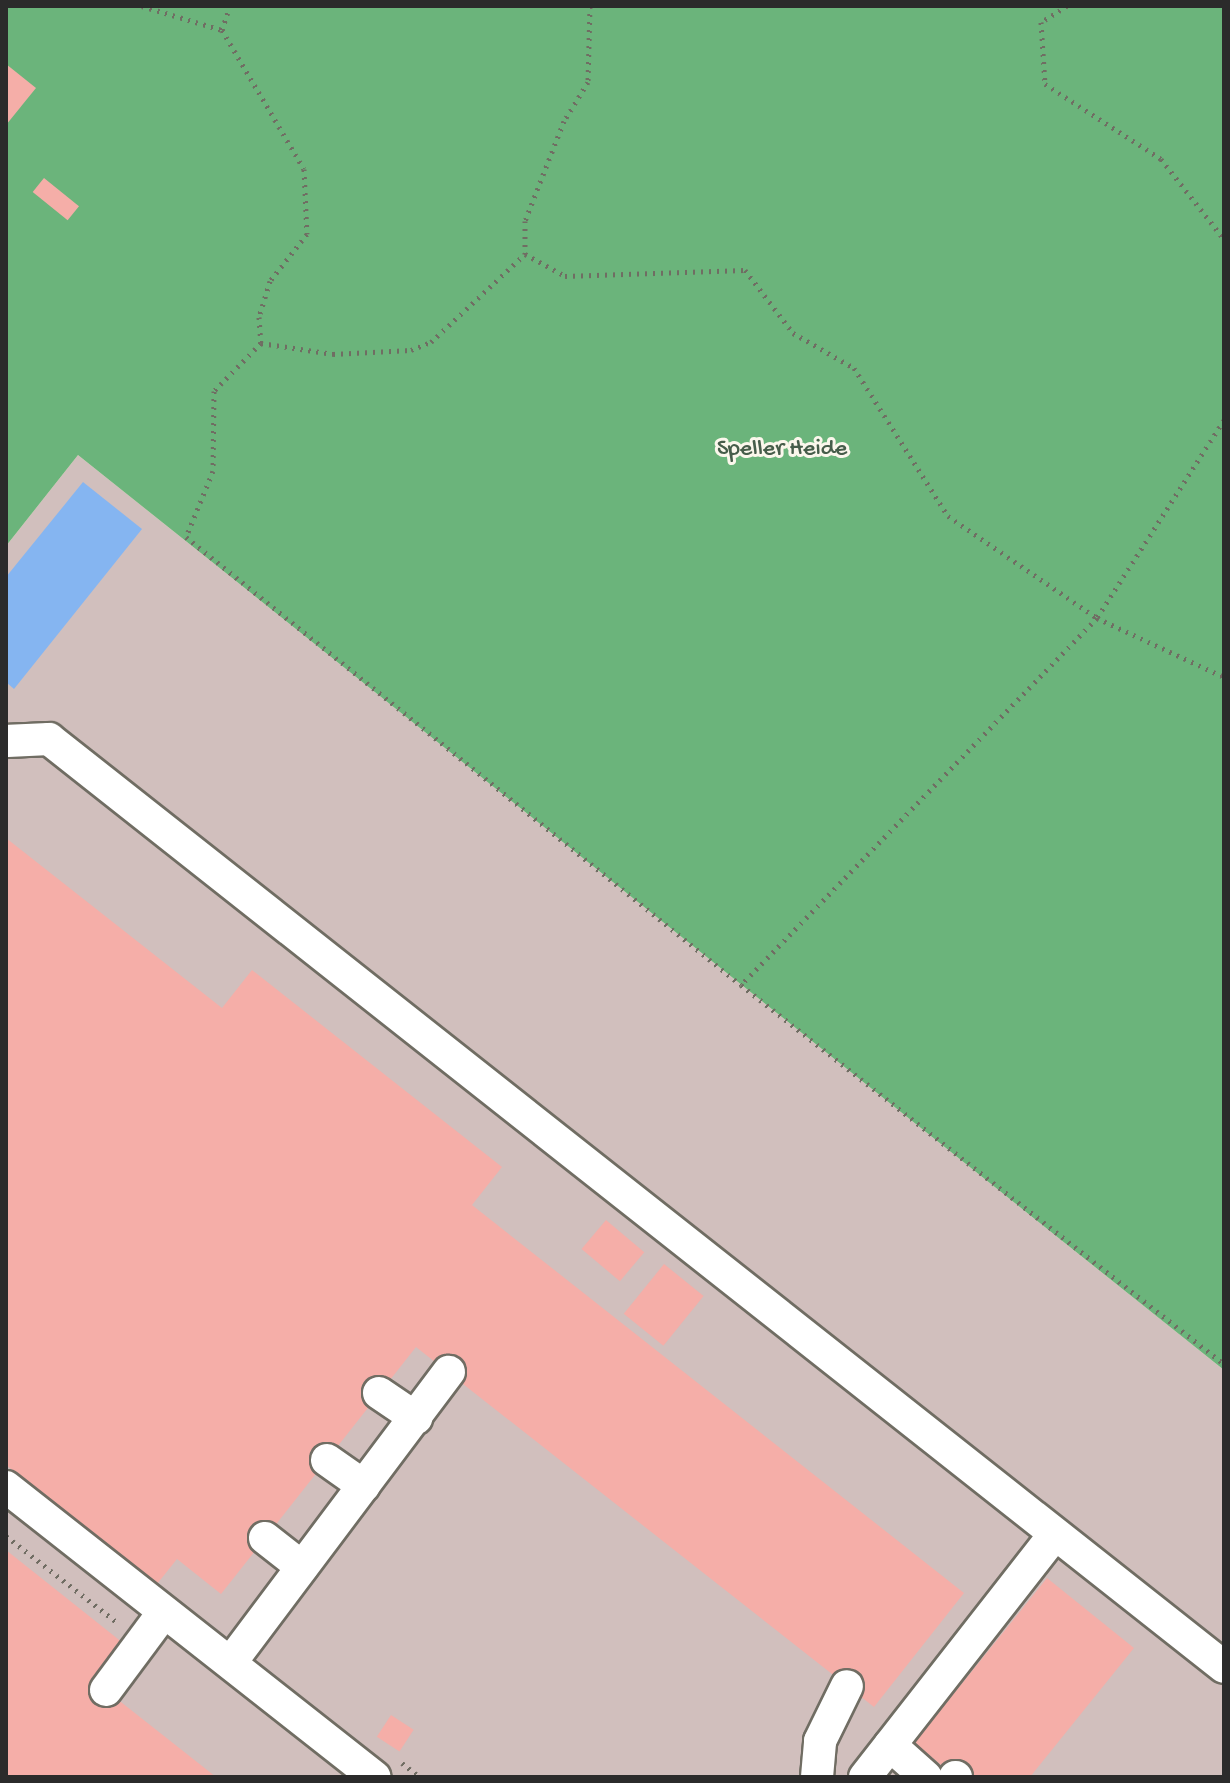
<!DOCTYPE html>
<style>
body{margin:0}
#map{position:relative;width:1230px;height:1783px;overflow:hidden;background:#f1e7cc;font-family:"Gochi Hand",sans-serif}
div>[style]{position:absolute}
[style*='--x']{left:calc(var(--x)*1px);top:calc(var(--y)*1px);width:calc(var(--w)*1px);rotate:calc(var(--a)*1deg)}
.industrial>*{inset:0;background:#d1bfbd}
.forest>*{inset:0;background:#6bb47b}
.water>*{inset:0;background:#85b5f1}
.building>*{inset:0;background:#f5aea8;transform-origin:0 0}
.path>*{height:5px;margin-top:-2.5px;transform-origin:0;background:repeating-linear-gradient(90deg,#706d63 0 2px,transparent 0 8px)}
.roads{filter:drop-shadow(2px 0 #706d63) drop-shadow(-2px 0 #706d63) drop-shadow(0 2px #706d63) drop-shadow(0 -2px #706d63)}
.minor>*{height:32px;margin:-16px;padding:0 16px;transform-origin:16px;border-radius:16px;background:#fff}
span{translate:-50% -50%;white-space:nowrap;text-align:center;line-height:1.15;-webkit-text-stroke:6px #fbf7ec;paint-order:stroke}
.park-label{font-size:24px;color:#465d4a}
.frame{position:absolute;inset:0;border:8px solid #2b2b2b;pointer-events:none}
</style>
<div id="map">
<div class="industrial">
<i style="clip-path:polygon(78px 455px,1224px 1370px,1224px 1777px,6px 1777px,6px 546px)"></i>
</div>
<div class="forest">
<i style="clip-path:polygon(6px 6px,1224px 6px,1224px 1370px,78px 455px,6px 546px)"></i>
</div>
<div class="water">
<i style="clip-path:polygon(83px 482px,142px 529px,14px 689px,6px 682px,6px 577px)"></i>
</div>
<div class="building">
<i style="clip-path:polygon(6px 64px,36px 88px,6px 125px)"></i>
<i style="left:44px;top:178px;width:45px;height:18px;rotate:39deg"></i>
<i style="clip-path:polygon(6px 838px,222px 1008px,252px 970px,502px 1167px,472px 1205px,964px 1593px,874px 1707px,416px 1347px,221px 1594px,177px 1559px,157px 1584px,6px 1465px)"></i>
<i style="left:606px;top:1220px;width:50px;height:38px;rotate:40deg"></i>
<i style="left:664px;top:1264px;width:51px;height:64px;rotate:39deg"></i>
<i style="clip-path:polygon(6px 1550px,123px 1643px,93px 1680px,216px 1777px,6px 1777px)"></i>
<i style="clip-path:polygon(1047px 1578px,1134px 1648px,1030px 1777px,956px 1777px,914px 1743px)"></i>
<i style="left:391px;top:1715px;width:27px;height:26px;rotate:33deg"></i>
</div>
<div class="path">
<i style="--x:142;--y:6;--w:84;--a:16.7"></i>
<i style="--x:222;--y:30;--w:25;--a:-72"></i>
<i style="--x:590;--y:6;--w:76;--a:91.5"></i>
<i style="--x:588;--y:82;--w:46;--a:121.6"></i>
<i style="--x:564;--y:121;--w:107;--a:111.3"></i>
<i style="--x:525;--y:221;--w:33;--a:90"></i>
<i style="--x:525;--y:254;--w:46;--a:28.8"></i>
<i style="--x:565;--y:276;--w:180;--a:-1.9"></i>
<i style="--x:745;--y:270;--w:79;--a:52.7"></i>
<i style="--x:793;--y:333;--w:70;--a:29.8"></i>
<i style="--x:854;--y:368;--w:175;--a:57.6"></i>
<i style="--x:948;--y:516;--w:181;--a:34.4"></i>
<i style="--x:1097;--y:618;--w:511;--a:134.13"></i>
<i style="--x:1067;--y:6;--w:31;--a:148"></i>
<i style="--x:1041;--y:22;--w:62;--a:86.3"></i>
<i style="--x:1045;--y:84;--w:138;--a:32.9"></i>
<i style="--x:1161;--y:159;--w:102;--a:51.8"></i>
<i style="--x:222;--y:30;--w:161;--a:59.5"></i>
<i style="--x:304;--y:169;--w:65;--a:87.4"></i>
<i style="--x:307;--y:234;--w:60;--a:128.2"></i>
<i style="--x:270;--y:281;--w:38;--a:107"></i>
<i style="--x:259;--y:317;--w:26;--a:86"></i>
<i style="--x:261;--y:343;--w:67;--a:134.4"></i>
<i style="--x:214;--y:391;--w:80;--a:90.7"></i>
<i style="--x:213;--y:471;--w:71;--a:112.2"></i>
<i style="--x:186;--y:537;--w:713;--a:38.91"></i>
<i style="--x:741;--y:985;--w:614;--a:38.12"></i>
<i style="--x:261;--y:343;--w:73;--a:8.7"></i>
<i style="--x:333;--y:354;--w:78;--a:-2.9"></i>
<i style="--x:411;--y:350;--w:22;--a:-22"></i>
<i style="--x:431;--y:342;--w:129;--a:-43.1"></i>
<i style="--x:1224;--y:420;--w:235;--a:122.7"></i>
<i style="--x:1097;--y:618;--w:140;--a:24.9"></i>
<i style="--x:6;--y:1536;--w:143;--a:37.9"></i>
<i style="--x:402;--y:1763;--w:23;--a:38"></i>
</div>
<div class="roads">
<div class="minor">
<i style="--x:6;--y:741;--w:43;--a:-2.7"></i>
<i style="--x:49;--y:739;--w:1497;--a:38.3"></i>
<i style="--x:379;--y:1393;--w:45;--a:34"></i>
<i style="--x:327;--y:1460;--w:45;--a:35.1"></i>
<i style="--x:6;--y:1487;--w:469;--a:38.2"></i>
<i style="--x:265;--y:1538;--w:47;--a:38.1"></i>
<i style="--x:231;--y:1662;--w:363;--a:-53.1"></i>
<i style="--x:106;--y:1690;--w:97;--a:-53.4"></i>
<i style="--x:890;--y:1745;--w:48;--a:41.6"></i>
<i style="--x:817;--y:1777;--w:36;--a:-85"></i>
<i style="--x:820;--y:1741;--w:61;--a:-63.9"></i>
<i style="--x:865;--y:1777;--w:308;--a:-52"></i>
<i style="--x:955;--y:1777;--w:1;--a:0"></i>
</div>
</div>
<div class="park-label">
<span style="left:782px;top:450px">Speller Heide</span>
</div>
<div class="frame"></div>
</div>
